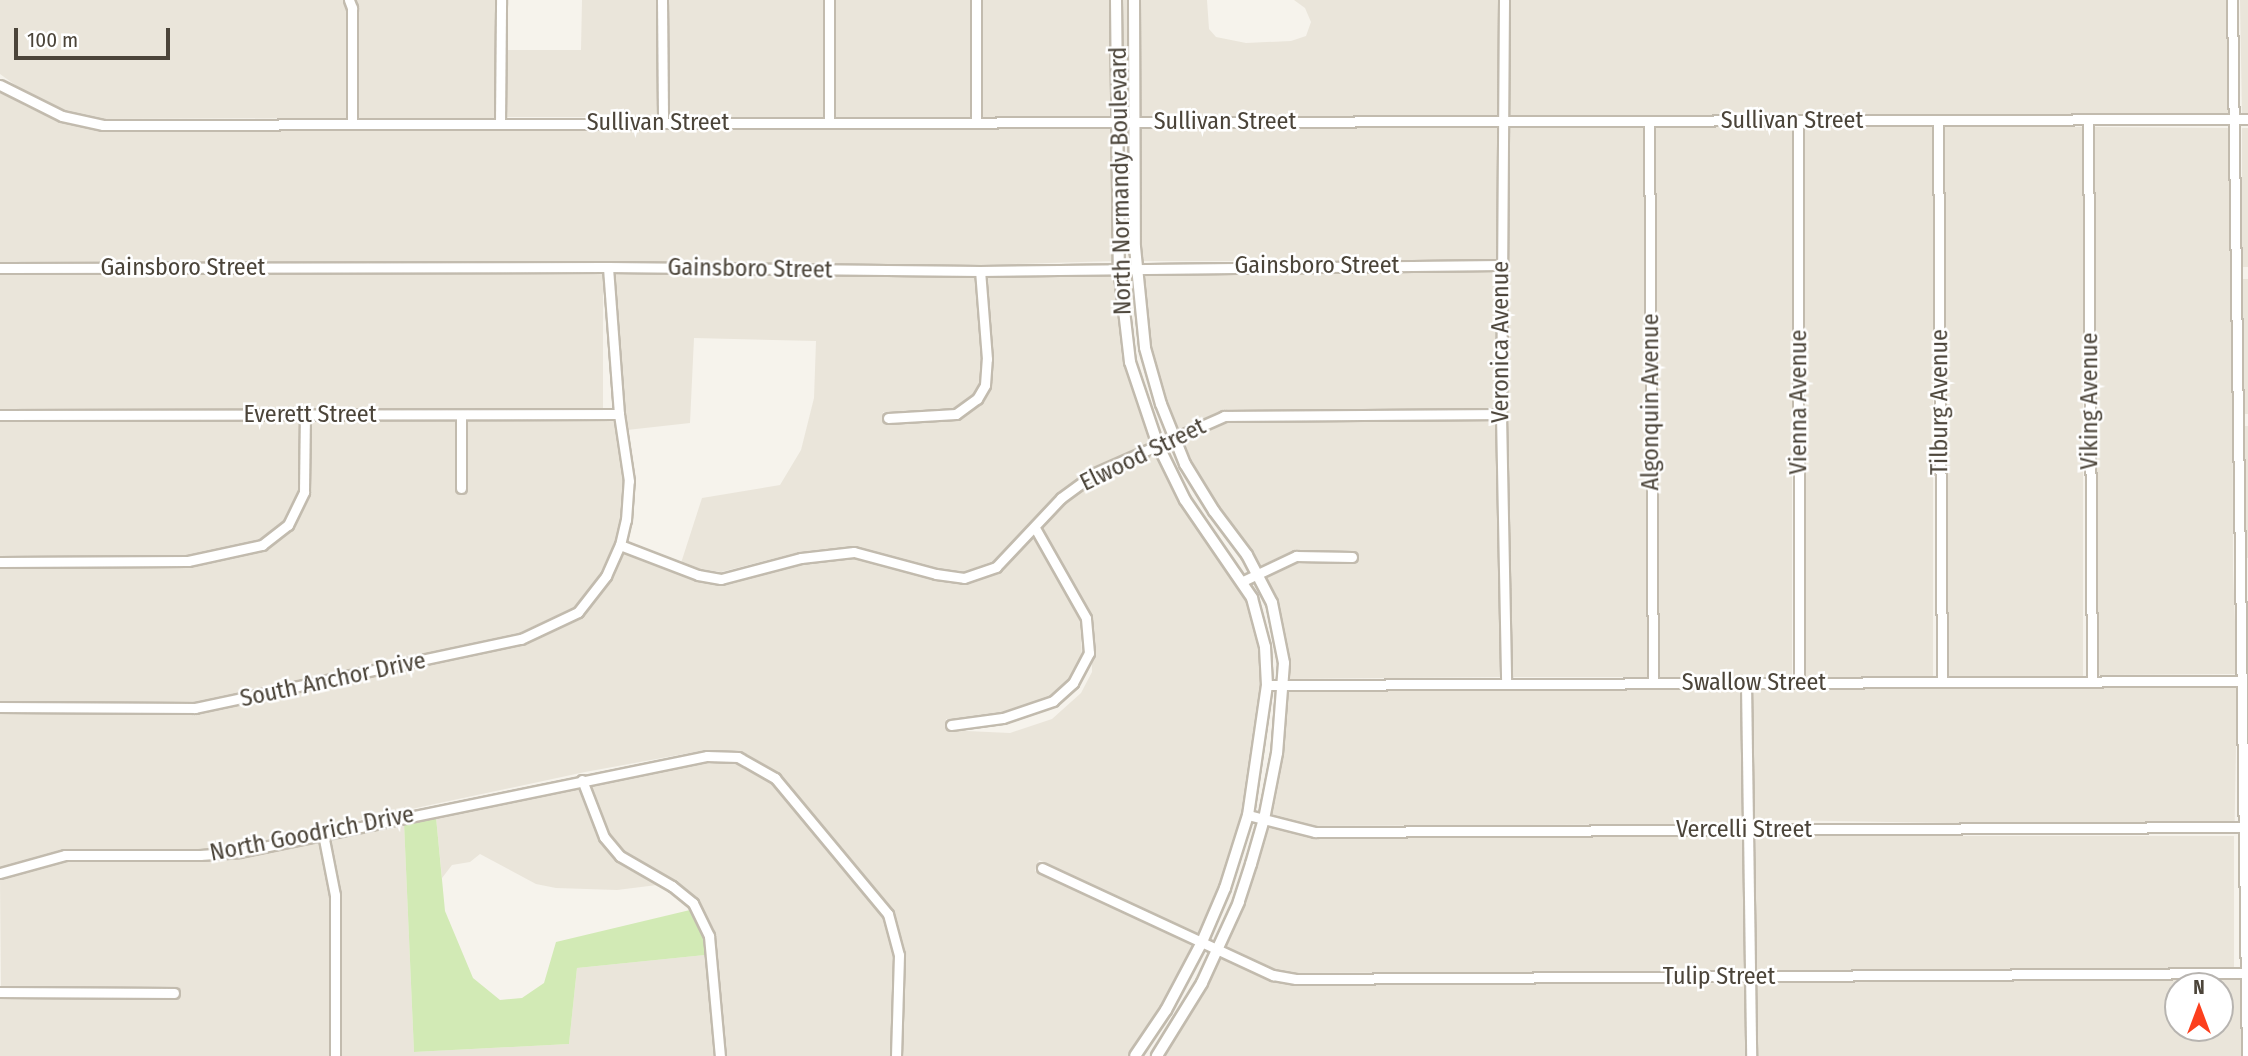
<!DOCTYPE html>
<style>
body{margin:0}
#map{position:relative;width:2248px;height:1056px;overflow:hidden;background:#f6f3ec;font-family:"Fira Sans Condensed",sans-serif}
div>[style]{position:absolute}
[style*='--x']{left:calc(var(--x)*1px);top:calc(var(--y)*1px);width:calc(var(--w)*1px);rotate:calc(var(--a)*1deg)}
.residential>*{inset:0;background:#eae5da;transform-origin:0 0}
.green>*{inset:0;background:#d2eab5}
.roads{filter:drop-shadow(2px 0 #c2bbae) drop-shadow(-2px 0 #c2bbae) drop-shadow(0 2px #c2bbae) drop-shadow(0 -2px #c2bbae)}
.minor>*{height:9px;margin:-4.5px;padding:0 4.5px;transform-origin:4.5px;border-radius:4.5px;background:#fff}
.tertiary>*{height:10px;margin:-5px;padding:0 5px;transform-origin:5px;border-radius:5px;background:#fff}
span{translate:-50% -50%;white-space:nowrap;text-align:center;line-height:1.15;-webkit-text-stroke:5px #fff;paint-order:stroke}
.street-label{font-size:24px;color:#4b4439}
.north{position:absolute;left:2164px;top:972px;width:70px;height:70px;box-sizing:border-box;background:#fff;border:2px solid #b7b4b0;border-radius:50%;rotate:0deg;font-size:19px;font-weight:700;line-height:28px;text-align:center;color:#4b4439}
.north::after{content:'';display:block;margin:auto;width:24px;height:32px;background:#fc3f1d;clip-path:polygon(50% 0,100% 100%,50% 72%,0 100%)}
.scale{position:absolute;left:14px;top:28px;width:156px;height:32px;box-sizing:border-box;border:4px solid #4b4439;border-top:0;padding-left:9px;font-size:21px;line-height:24px;white-space:nowrap;color:#4b4439;-webkit-text-stroke:5px #fff;paint-order:stroke}
</style>
<div id="map">
<div class="residential">
<i style="clip-path:polygon(0 0,343px 0,347px 9px,347px 118px,104px 119px,63px 110px,29px 95px,0 74px)"></i>
<i style="left:355px;top:0;width:141px;height:118px"></i>
<i style="clip-path:polygon(582px 0,657px 0,658px 117px,505px 117px,506px 50px,581px 50px)"></i>
<i style="left:667px;top:0;width:157px;height:117px"></i>
<i style="left:834px;top:0;width:136px;height:117px"></i>
<i style="left:981px;top:0;width:129px;height:117px"></i>
<i style="left:1121px;top:0;width:8px;height:116px"></i>
<i style="clip-path:polygon(1139px 0,1207px 0,1209px 29px,1216px 37px,1246px 43px,1291px 41px,1306px 36px,1311px 22px,1305px 8px,1294px 0,1499px 0,1498px 116px,1140px 116px)"></i>
<i style="left:1510px;top:0;width:719px;height:116px"></i>
<i style="clip-path:polygon(2240px 0,2248px 0,2248px 116px,2242px 116px)"></i>
<i style="clip-path:polygon(0 88px,25px 106px,61px 122px,103px 131px,1113px 128px,1114px 261px,979px 265px,612px 261px,0 262px)"></i>
<i style="left:1792px;top:127px;width:550px;height:137px;rotate:90deg"></i>
<i style="left:1803px;top:127px;width:130px;height:550px"></i>
<i style="left:1944px;top:127px;width:139px;height:549px"></i>
<i style="clip-path:polygon(2094px 127px,2232px 128px,2233px 570px,2237px 674px,2098px 675px)"></i>
<i style="left:1140px;top:128px;width:357px;height:133px"></i>
<i style="clip-path:polygon(1508px 128px,1644px 128px,1648px 677px,1511px 677px,1506px 414px)"></i>
<i style="left:2242px;top:128px;width:6px;height:139px"></i>
<i style="clip-path:polygon(1495px 271px,1495px 408px,1224px 410px,1176px 430px,1150px 347px,1142px 273px)"></i>
<i style="left:0;top:274px;width:603px;height:135px"></i>
<i style="clip-path:polygon(614px 274px,975px 277px,982px 359px,980px 383px,973px 395px,955px 408px,942px 411px,883px 412px,884px 424px,957px 420px,982px 402px,990px 385px,993px 360px,985px 277px,1114px 274px,1125px 364px,1151px 442px,1093px 468px,1058px 493px,993px 561px,964px 572px,936px 568px,854px 546px,800px 552px,721px 572px,699px 569px,681px 563px,702px 498px,780px 485px,801px 450px,814px 398px,816px 341px,694px 338px,690px 423px,627px 430px)"></i>
<i style="clip-path:polygon(2242px 279px,2248px 279px,2248px 414px,2243px 414px)"></i>
<i style="clip-path:polygon(615px 420px,623px 481px,621px 519px,615px 543px,593px 587px,575px 607px,519px 633px,194px 702px,0 701px,0 568px,188px 567px,264px 551px,291px 530px,309px 495px,310px 421px,456px 421px,456px 494px,466px 494px,466px 421px)"></i>
<i style="clip-path:polygon(1496px 420px,1500px 677px,1289px 679px,1282px 619px,1265px 577px,1297px 562px,1357px 564px,1358px 552px,1296px 550px,1259px 566px,1218px 507px,1181px 441px,1225px 422px)"></i>
<i style="clip-path:polygon(0 421px,299px 421px,299px 491px,284px 521px,260px 539px,225px 549px,188px 555px,0 556px)"></i>
<i style="left:2243px;top:426px;width:5px;height:132px"></i>
<i style="clip-path:polygon(1156px 452px,1181px 503px,1247px 600px,1260px 648px,1261px 685px,1242px 814px,1221px 885px,1199px 934px,1039px 860px,1035px 871px,1194px 945px,1161px 1007px,1129px 1056px,902px 1056px,904px 955px,891px 910px,779px 774px,738px 752px,706px 750px,585px 772px,238px 846px,200px 849px,64px 849px,0 867px,0 713px,196px 714px,522px 645px,581px 616px,601px 594px,623px 552px,696px 581px,720px 585px,802px 564px,853px 558px,934px 580px,964px 584px,999px 571px,1034px 537px,1081px 620px,1082px 668px,1074px 685px,1048px 708px,1008px 721px,946px 719px,945px 730px,1010px 733px,1052px 719px,1081px 693px,1092px 672px,1091px 618px,1042px 529px,1064px 503px,1098px 479px)"></i>
<i style="left:2237px;top:687px;width:141px;height:485px;rotate:91deg"></i>
<i style="clip-path:polygon(1741px 689px,1745px 824px,1316px 826px,1271px 815px,1282px 754px,1289px 691px)"></i>
<i style="clip-path:polygon(707px 762px,736px 763px,771px 783px,883px 918px,894px 956px,890px 1056px,725px 1056px,713px 932px,696px 899px,675px 881px,623px 851px,609px 834px,590px 785px)"></i>
<i style="clip-path:polygon(579px 787px,601px 841px,617px 861px,657px 885px,617px 890px,556px 888px,536px 884px,480px 854px,470px 862px,452px 865px,442px 878px,436px 817px)"></i>
<i style="clip-path:polygon(404px 823px,414px 1052px,569px 1044px,577px 968px,705px 955px,714px 1056px,341px 1056px,340px 895px,330px 839px)"></i>
<i style="clip-path:polygon(1268px 826px,1316px 838px,1745px 836px,1745px 971px,1296px 973px,1274px 969px,1225px 946px,1243px 904px)"></i>
<i style="left:1756px;top:836px;width:478px;height:135px"></i>
<i style="clip-path:polygon(319px 841px,330px 895px,330px 1056px,0 1056px,0 998px,179px 999px,179px 987px,1px 986px,0 880px,65px 861px,200px 861px,240px 858px)"></i>
<i style="clip-path:polygon(1220px 956px,1271px 981px,1296px 985px,1745px 983px,1746px 1056px,1163px 1056px,1193px 1010px)"></i>
<i style="clip-path:polygon(evenodd,2240px 979px,2242px 1056px,1756px 1056px,1755px 983px,2240px 979px,2178px 986px,2220px 986px,2220px 1028px,2178px 1028px,2178px 986px)"></i>
</div>
<div class="green">
<i style="clip-path:polygon(436px 817px,445px 911px,473px 978px,500px 1000px,522px 998px,544px 983px,556px 942px,690px 910px,704px 937px,705px 955px,577px 968px,569px 1044px,414px 1052px,404px 823px)"></i>
</div>
<div class="roads">
<div class="minor">
<i style="--x:349;--y:0;--w:9;--a:69"></i>
<i style="--x:352;--y:8;--w:116;--a:90"></i>
<i style="--x:662;--y:0;--w:123;--a:89.5"></i>
<i style="--x:829;--y:0;--w:123;--a:90"></i>
<i style="--x:976;--y:0;--w:123;--a:90"></i>
<i style="--x:1504;--y:0;--w:414;--a:90.4"></i>
<i style="--x:1501;--y:414;--w:269;--a:88.9"></i>
<i style="--x:2232;--y:0;--w:1056;--a:89.19"></i>
<i style="--x:0;--y:85;--w:69;--a:26.6"></i>
<i style="--x:62;--y:116;--w:42;--a:12.4"></i>
<i style="--x:103;--y:125;--w:2145;--a:-0.16"></i>
<i style="--x:1798;--y:121;--w:562;--a:89.9"></i>
<i style="--x:1938;--y:121;--w:561;--a:89.59"></i>
<i style="--x:2088;--y:121;--w:561;--a:89.59"></i>
<i style="--x:1649;--y:122;--w:561;--a:89.59"></i>
<i style="--x:500;--y:123;--w:123;--a:-89.5"></i>
<i style="--x:0;--y:268;--w:608;--a:-0.09"></i>
<i style="--x:608;--y:267;--w:372;--a:0.6"></i>
<i style="--x:980;--y:271;--w:521;--a:-0.66"></i>
<i style="--x:0;--y:415;--w:619;--a:-0.09"></i>
<i style="--x:461;--y:415;--w:73;--a:90"></i>
<i style="--x:888;--y:418;--w:68;--a:-3.4"></i>
<i style="--x:956;--y:414;--w:26;--a:-36"></i>
<i style="--x:977;--y:399;--w:16;--a:-60"></i>
<i style="--x:985;--y:385;--w:26;--a:-86"></i>
<i style="--x:987;--y:359;--w:88;--a:-94.5"></i>
<i style="--x:620;--y:545;--w:84;--a:21"></i>
<i style="--x:698;--y:575;--w:23;--a:10"></i>
<i style="--x:721;--y:579;--w:83;--a:-14.7"></i>
<i style="--x:801;--y:558;--w:53;--a:-6.5"></i>
<i style="--x:854;--y:552;--w:85;--a:15"></i>
<i style="--x:936;--y:574;--w:28;--a:8"></i>
<i style="--x:964;--y:578;--w:34;--a:-19"></i>
<i style="--x:996;--y:567;--w:95;--a:-46.7"></i>
<i style="--x:1061;--y:498;--w:42;--a:-36.3"></i>
<i style="--x:1095;--y:473;--w:141;--a:-23.8"></i>
<i style="--x:1224;--y:416;--w:277;--a:-0.4"></i>
<i style="--x:0;--y:562;--w:188;--a:-0.3"></i>
<i style="--x:188;--y:561;--w:76;--a:-12.2"></i>
<i style="--x:262;--y:545;--w:33;--a:-38"></i>
<i style="--x:288;--y:525;--w:37;--a:-64"></i>
<i style="--x:304;--y:492;--w:77;--a:-89.3"></i>
<i style="--x:1243;--y:581;--w:59;--a:-25.3"></i>
<i style="--x:1296;--y:556;--w:56;--a:1"></i>
<i style="--x:1746;--y:683;--w:373;--a:89.2"></i>
<i style="--x:1267;--y:685;--w:975;--a:-0.24"></i>
<i style="--x:0;--y:707;--w:195;--a:0.3"></i>
<i style="--x:195;--y:708;--w:333;--a:-12"></i>
<i style="--x:521;--y:639;--w:63;--a:-25.3"></i>
<i style="--x:578;--y:612;--w:46;--a:-52.1"></i>
<i style="--x:606;--y:576;--w:34;--a:-66"></i>
<i style="--x:620;--y:545;--w:26;--a:-77"></i>
<i style="--x:626;--y:520;--w:39;--a:-86"></i>
<i style="--x:629;--y:481;--w:68;--a:-98.5"></i>
<i style="--x:619;--y:414;--w:147;--a:-94.3"></i>
<i style="--x:951;--y:725;--w:52;--a:-7.7"></i>
<i style="--x:1003;--y:718;--w:53;--a:-18.8"></i>
<i style="--x:1053;--y:701;--w:27;--a:-42"></i>
<i style="--x:1073;--y:683;--w:34;--a:-62"></i>
<i style="--x:1089;--y:653;--w:35;--a:-95"></i>
<i style="--x:1086;--y:618;--w:103;--a:-119.5"></i>
<i style="--x:582;--y:780;--w:61;--a:68.9"></i>
<i style="--x:604;--y:837;--w:25;--a:50"></i>
<i style="--x:620;--y:856;--w:60;--a:30"></i>
<i style="--x:672;--y:886;--w:27;--a:39"></i>
<i style="--x:693;--y:903;--w:37;--a:64"></i>
<i style="--x:709;--y:936;--w:121;--a:84.8"></i>
<i style="--x:1248;--y:815;--w:69;--a:14.2"></i>
<i style="--x:1315;--y:832;--w:928;--a:-0.31"></i>
<i style="--x:323;--y:834;--w:62;--a:78.9"></i>
<i style="--x:335;--y:895;--w:161;--a:90"></i>
<i style="--x:1042;--y:868;--w:255;--a:24.9"></i>
<i style="--x:1273;--y:975;--w:23;--a:10"></i>
<i style="--x:1296;--y:979;--w:949;--a:-0.36"></i>
<i style="--x:0;--y:873;--w:67;--a:-15.5"></i>
<i style="--x:65;--y:855;--w:135;--a:0"></i>
<i style="--x:200;--y:855;--w:39;--a:-4"></i>
<i style="--x:239;--y:852;--w:478;--a:-11.6"></i>
<i style="--x:707;--y:756;--w:31;--a:2"></i>
<i style="--x:738;--y:757;--w:43;--a:29.6"></i>
<i style="--x:775;--y:778;--w:177;--a:50.3"></i>
<i style="--x:888;--y:914;--w:42;--a:75"></i>
<i style="--x:899;--y:955;--w:101;--a:91.7"></i>
<i style="--x:0;--y:992;--w:174;--a:0.3"></i>
</div>
<div class="tertiary">
<i style="--x:1116;--y:0;--w:267;--a:89.4"></i>
<i style="--x:1119;--y:267;--w:96;--a:83.4"></i>
<i style="--x:1130;--y:362;--w:88;--a:71.4"></i>
<i style="--x:1158;--y:445;--w:61;--a:63.9"></i>
<i style="--x:1185;--y:500;--w:119;--a:55.6"></i>
<i style="--x:1252;--y:598;--w:51;--a:75.1"></i>
<i style="--x:1265;--y:647;--w:38;--a:87"></i>
<i style="--x:1267;--y:685;--w:131;--a:98.3"></i>
<i style="--x:1248;--y:815;--w:77;--a:107.5"></i>
<i style="--x:1225;--y:888;--w:59;--a:113.1"></i>
<i style="--x:1202;--y:942;--w:77;--a:117.9"></i>
<i style="--x:1166;--y:1010;--w:55;--a:124"></i>
<i style="--x:1134;--y:0;--w:247;--a:89.8"></i>
<i style="--x:1135;--y:247;--w:101;--a:84.3"></i>
<i style="--x:1145;--y:348;--w:58;--a:74.1"></i>
<i style="--x:1161;--y:404;--w:65;--a:68.2"></i>
<i style="--x:1185;--y:464;--w:55;--a:58.3"></i>
<i style="--x:1214;--y:511;--w:55;--a:53.1"></i>
<i style="--x:1247;--y:555;--w:54;--a:62.5"></i>
<i style="--x:1272;--y:603;--w:61;--a:78.7"></i>
<i style="--x:1284;--y:663;--w:90;--a:94.4"></i>
<i style="--x:1277;--y:753;--w:67;--a:101.1"></i>
<i style="--x:1264;--y:819;--w:47;--a:106.1"></i>
<i style="--x:1251;--y:864;--w:40;--a:108"></i>
<i style="--x:1239;--y:902;--w:89;--a:114.6"></i>
<i style="--x:1202;--y:983;--w:86;--a:121.7"></i>
</div>
</div>
<div class="street-label">
<span style="left:1792px;top:121px">Sullivan Street</span>
<span style="left:1225px;top:122px">Sullivan Street</span>
<span style="left:658px;top:123px">Sullivan Street</span>
<span style="left:1121px;top:181px;rotate:-91deg">North Normandy Boulevard</span>
<span style="left:1317px;top:266px">Gainsboro Street</span>
<span style="left:183px;top:268px">Gainsboro Street</span>
<span style="left:750px;top:269px;rotate:1deg">Gainsboro Street</span>
<span style="left:1501px;top:342px;rotate:-90deg">Veronica Avenue</span>
<span style="left:2090px;top:401px;rotate:-90deg">Viking Avenue</span>
<span style="left:1651px;top:402px;rotate:-90deg">Algonquin Avenue</span>
<span style="left:1799px;top:402px;rotate:-90deg">Vienna Avenue</span>
<span style="left:1940px;top:402px;rotate:-90deg">Tilburg Avenue</span>
<span style="left:310px;top:415px">Everett Street</span>
<span style="left:1143px;top:455px;rotate:-26deg">Elwood Street</span>
<span style="left:333px;top:680px;rotate:-12deg">South Anchor Drive</span>
<span style="left:1754px;top:683px">Swallow Street</span>
<span style="left:1744px;top:830px">Vercelli Street</span>
<span style="left:312px;top:834px;rotate:-11deg">North Goodrich Drive</span>
<span style="left:1719px;top:977px">Tulip Street</span>
</div>
<div class="north">N</div>
<div class="scale">100 m</div>
</div>
